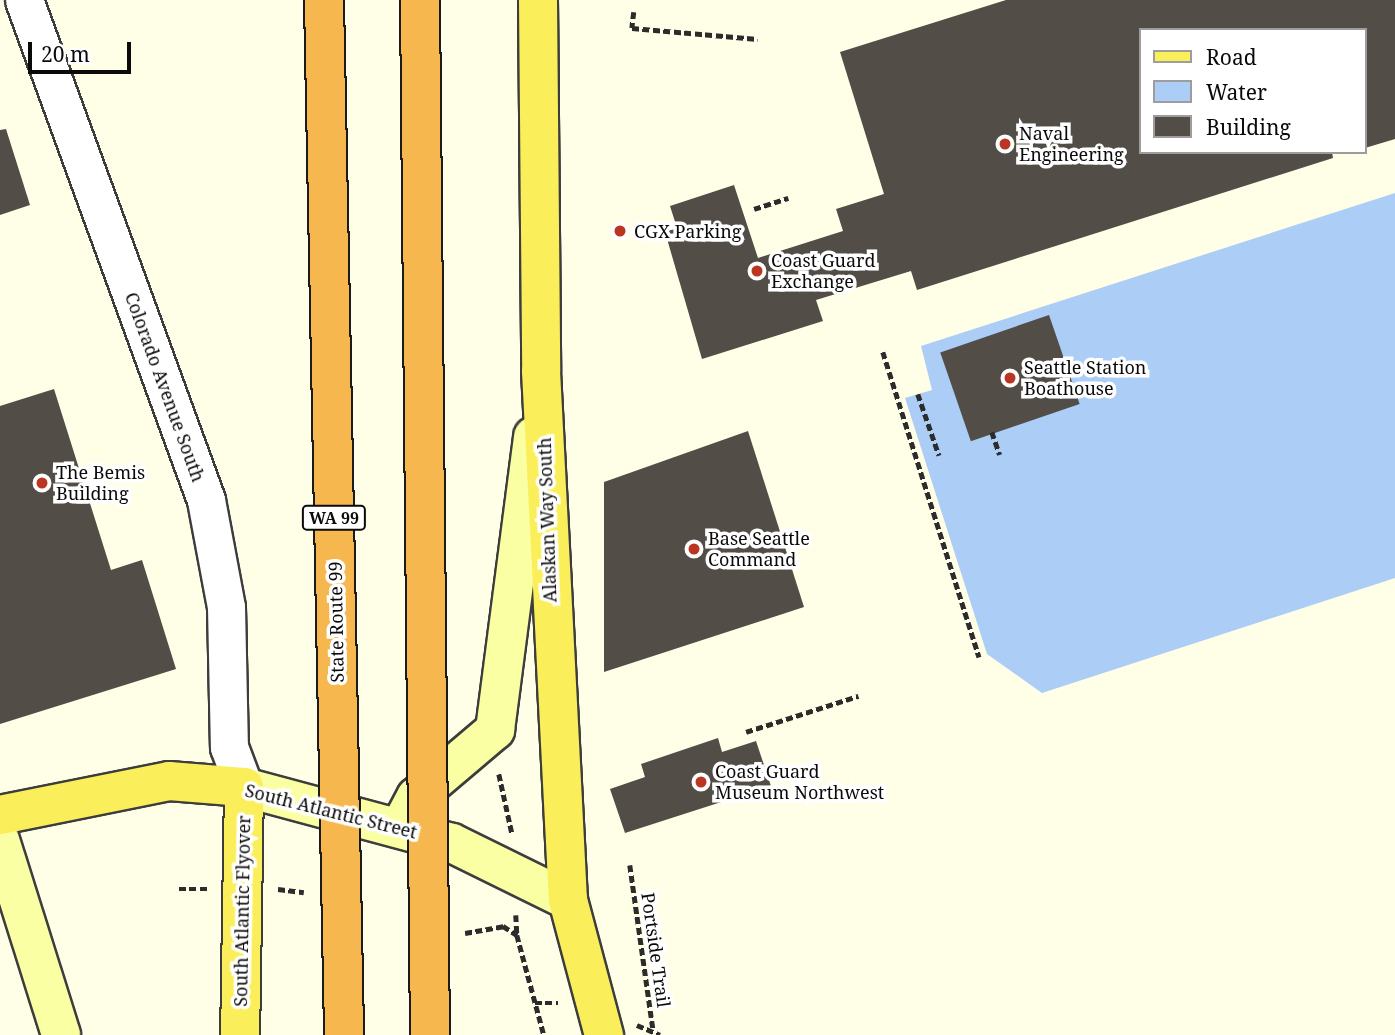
<!DOCTYPE html>
<style>
body{margin:0}
#map{position:relative;width:1395px;height:1035px;overflow:hidden;background:#fffee7;font-family:"Noto Serif",serif}
div>[style]{position:absolute}
[style*='--x']{left:calc(var(--x)*1px);top:calc(var(--y)*1px);width:calc(var(--w)*1px);rotate:calc(var(--a)*1deg)}
.water>*{inset:0;background:#abcdf6}
.building>*{inset:0;background:#524d46;transform-origin:0 0}
.path>*{height:4.5px;margin-top:-2.25px;transform-origin:0;background:repeating-linear-gradient(90deg,#2c2c2c 0 7px,transparent 0 10.5px)}
.roads{filter:drop-shadow(2px 0 #3d3d3d) drop-shadow(-2px 0 #3d3d3d) drop-shadow(0 2px #3d3d3d) drop-shadow(0 -2px #3d3d3d)}
.street>*{height:37px;margin:-18.5px;padding:0 18.5px;transform-origin:18.5px;border-radius:18.5px;background:#fff}
.secondary>*{height:38px;margin:-19px;padding:0 19px;transform-origin:19px;border-radius:19px;background:#f9ffa2}
.primary>*{height:38px;margin:-19px;padding:0 19px;transform-origin:19px;border-radius:19px;background:#faef5b}
.bridges{filter:drop-shadow(2px 0 #1b1b1b) drop-shadow(-2px 0 #1b1b1b) drop-shadow(0 2px #1b1b1b) drop-shadow(0 -2px #1b1b1b)}
.highway-bridge>*{height:38px;margin:-19px;padding:0 19px;transform-origin:19px;border-radius:19px;background:#f6b84e}
.dots>*{width:19px;height:19px;translate:-50% -50%;box-sizing:border-box;border:4px solid #fff;border-radius:50%}
span{translate:-50% -50%;white-space:nowrap;text-align:center;line-height:1.15;-webkit-text-stroke:7px #fff;paint-order:stroke}
.shield-label span{padding:2px 5px;background:#fff;border:2px solid;border-radius:5px;-webkit-text-stroke-width:0}
.shield-label{font-size:16px;color:#0a0a0a;font-weight:700}
.poi-label{font-size:18px;color:#0a0a0a}
.left{translate:0 -50%;text-align:left}
.street-label{font-size:18px;color:#0a0a0a}
.legend{position:absolute;left:1139px;top:28px;width:228px;height:126px;box-sizing:border-box;background:#fff;border:2px solid #9d9d9d;margin:0;padding:9px 12px;list-style:none;font-size:21px;color:#0a0a0a}
.legend li{display:flex;align-items:center;gap:14px;height:35px}
.legend b{width:35px;border:2px solid #9d9d9d}
.scale{position:absolute;left:28px;top:42px;width:103px;height:32px;box-sizing:border-box;border:4px solid #0a0a0a;border-top:0;padding-left:9px;font-size:21px;line-height:24px;white-space:nowrap;color:#0a0a0a;-webkit-text-stroke:5px #fff;paint-order:stroke}
</style>
<div id="map">
<div class="water">
<i style="clip-path:polygon(1395px 193px,1395px 578px,1042px 693px,987px 654px,905px 398px,932px 390px,921px 346px)"></i>
</div>
<div class="building">
<i style="clip-path:polygon(1006px 0,1395px 0,1395px 139px,1365px 148px,1365px 30px,1141px 30px,1141px 152px,1332px 152px,1333px 158px,917px 290px,911px 271px,816px 300px,823px 321px,702px 359px,665px 232px,677px 228px,670px 206px,734px 185px,758px 258px,843px 231px,836px 209px,884px 194px,840px 52px)"></i>
<i style="clip-path:polygon(6px 129px,30px 205px,0 215px,0 130px)"></i>
<i style="left:1049px;top:315px;width:94px;height:115px;rotate:71deg"></i>
<i style="clip-path:polygon(54px 389px,111px 570px,142px 560px,176px 669px,0 724px,0 406px)"></i>
<i style="clip-path:polygon(748px 431px,804px 607px,604px 672px,604px 482px)"></i>
<i style="clip-path:polygon(718px 738px,722px 752px,756px 741px,771px 786px,625px 833px,610px 789px,645px 777px,641px 764px)"></i>
</div>
<div class="path">
<i style="--x:634;--y:12;--w:16;--a:97"></i>
<i style="--x:632;--y:28;--w:126;--a:5"></i>
<i style="--x:754;--y:209;--w:36;--a:-18"></i>
<i style="--x:883;--y:352;--w:320;--a:72.5"></i>
<i style="--x:918;--y:394;--w:65;--a:71"></i>
<i style="--x:992;--y:432;--w:24;--a:71"></i>
<i style="--x:746;--y:732;--w:118;--a:-17.8"></i>
<i style="--x:499;--y:774;--w:60;--a:77.6"></i>
<i style="--x:630;--y:865;--w:166;--a:82"></i>
<i style="--x:179;--y:889;--w:28;--a:0"></i>
<i style="--x:278;--y:889;--w:26;--a:7"></i>
<i style="--x:516;--y:915;--w:20;--a:87"></i>
<i style="--x:465;--y:933;--w:39;--a:-10"></i>
<i style="--x:503;--y:926;--w:17;--a:33"></i>
<i style="--x:517;--y:935;--w:104;--a:74.9"></i>
<i style="--x:535;--y:1003;--w:23;--a:0"></i>
<i style="--x:637;--y:1025;--w:25;--a:23"></i>
</div>
<div class="roads">
<div class="street">
<i style="--x:24;--y:0;--w:532;--a:70"></i>
<i style="--x:206;--y:500;--w:109;--a:79.4"></i>
<i style="--x:226;--y:607;--w:140;--a:88.8"></i>
<i style="--x:229;--y:747;--w:43;--a:69.4"></i>
</div>
<div class="secondary">
<i style="--x:244;--y:787;--w:215;--a:15.1"></i>
<i style="--x:452;--y:843;--w:129;--a:26.2"></i>
<i style="--x:400;--y:827;--w:34;--a:-62"></i>
<i style="--x:416;--y:797;--w:104;--a:-40.3"></i>
<i style="--x:495;--y:730;--w:296;--a:-82.6"></i>
<i style="--x:0;--y:840;--w:204;--a:72.6"></i>
</div>
<div class="primary">
<i style="--x:538;--y:0;--w:371;--a:89.5"></i>
<i style="--x:541;--y:371;--w:530;--a:87.08"></i>
<i style="--x:568;--y:900;--w:140;--a:75.1"></i>
<i style="--x:0;--y:815;--w:172;--a:-11.4"></i>
<i style="--x:169;--y:781;--w:75;--a:4.6"></i>
<i style="--x:244;--y:787;--w:248;--a:90.9"></i>
</div>
</div>
<div class="bridges">
<div class="highway-bridge">
<i style="--x:324;--y:0;--w:1035;--a:88.89"></i>
<i style="--x:420;--y:0;--w:1035;--a:89.45"></i>
</div>
</div>
<div class="dots">
<i style="left:1005px;top:144px;background:#ba3622"></i>
<i style="left:620px;top:231px;background:#ba3622"></i>
<i style="left:757px;top:271px;background:#ba3622"></i>
<i style="left:1010px;top:378px;background:#ba3622"></i>
<i style="left:42px;top:483px;background:#ba3622"></i>
<i style="left:694px;top:549px;background:#ba3622"></i>
<i style="left:701px;top:782px;background:#ba3622"></i>
</div>
<div class="shield-label">
<span style="left:334px;top:518px">WA 99</span>
</div>
<div class="poi-label">
<span class="left" style="left:1019px;top:144px">Naval<br>Engineering</span>
<span class="left" style="left:634px;top:231px">CGX Parking</span>
<span class="left" style="left:771px;top:271px">Coast Guard<br>Exchange</span>
<span class="left" style="left:1024px;top:378px">Seattle Station<br>Boathouse</span>
<span class="left" style="left:56px;top:483px">The Bemis<br>Building</span>
<span class="left" style="left:708px;top:549px">Base Seattle<br>Command</span>
<span class="left" style="left:715px;top:782px">Coast Guard<br>Museum Northwest</span>
</div>
<div class="street-label">
<span style="left:165px;top:387px;rotate:70deg">Colorado Avenue South</span>
<span style="left:547px;top:520px;rotate:-92deg">Alaskan Way South</span>
<span style="left:336px;top:622px;rotate:-91deg">State Route 99</span>
<span style="left:331px;top:811px;rotate:14deg">South Atlantic Street</span>
<span style="left:242px;top:911px;rotate:-89deg">South Atlantic Flyover</span>
<span style="left:656px;top:950px;rotate:82deg">Portside Trail</span>
</div>
<ul class="legend">
<li><b style="height:9px;background:#faef5b"></b>Road</li>
<li><b style="height:19px;background:#abcdf6"></b>Water</li>
<li><b style="height:19px;background:#524d46"></b>Building</li>
</ul>
<div class="scale">20 m</div>
</div>
